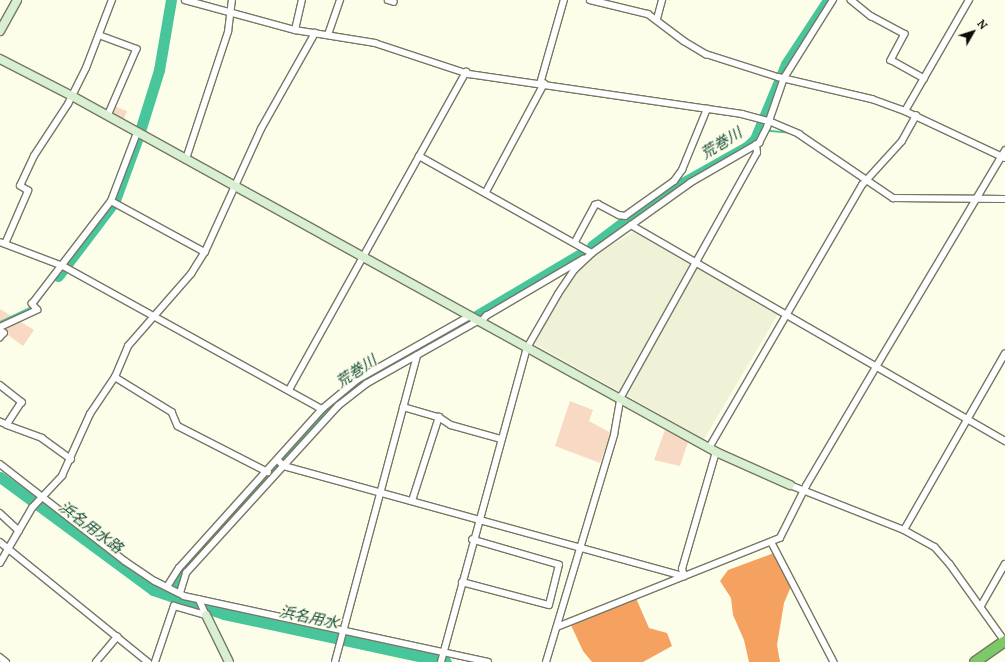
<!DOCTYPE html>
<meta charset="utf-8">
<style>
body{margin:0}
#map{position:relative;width:1005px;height:662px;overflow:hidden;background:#fcfee9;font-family:Lora,"Noto Sans JP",serif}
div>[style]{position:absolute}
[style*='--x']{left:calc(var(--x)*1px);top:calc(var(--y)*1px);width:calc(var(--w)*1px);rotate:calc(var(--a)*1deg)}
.built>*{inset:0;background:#eff2d6}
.green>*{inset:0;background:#f8d9c3}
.forest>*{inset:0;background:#f5a261}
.water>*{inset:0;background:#48c59a}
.stream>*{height:2px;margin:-1px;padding:0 1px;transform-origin:1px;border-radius:1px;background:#48c59a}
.river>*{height:11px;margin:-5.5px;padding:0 5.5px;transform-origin:5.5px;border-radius:5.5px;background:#48c59a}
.roads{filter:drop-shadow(1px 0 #767765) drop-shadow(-1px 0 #767765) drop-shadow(0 1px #767765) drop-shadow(0 -1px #767765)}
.street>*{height:5.5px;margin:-2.75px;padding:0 2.75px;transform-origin:2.75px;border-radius:2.75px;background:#fff}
.secondary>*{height:8px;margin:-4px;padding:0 4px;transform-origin:4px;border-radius:4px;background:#d8efd2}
.highway>*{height:10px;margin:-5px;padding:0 5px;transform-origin:5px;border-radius:5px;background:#7dc968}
span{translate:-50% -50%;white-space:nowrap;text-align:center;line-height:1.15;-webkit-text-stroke:3px #fcfee9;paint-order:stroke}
.water-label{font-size:15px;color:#174b39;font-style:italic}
.north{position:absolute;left:953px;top:12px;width:40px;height:40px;-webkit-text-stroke:3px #fcfee9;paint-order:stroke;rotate:51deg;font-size:11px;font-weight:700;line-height:16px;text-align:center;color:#0c0d07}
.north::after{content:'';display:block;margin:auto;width:14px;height:18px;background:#0c0d07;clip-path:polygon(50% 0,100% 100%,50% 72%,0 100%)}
</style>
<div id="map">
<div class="built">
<i style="clip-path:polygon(634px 232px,778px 314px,704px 439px,533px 343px,575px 274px,590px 257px)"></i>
</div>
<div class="green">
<i style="clip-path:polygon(114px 106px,127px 111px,123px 121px,110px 113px)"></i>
<i style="clip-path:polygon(0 309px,34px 330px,23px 346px,0 329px)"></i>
<i style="clip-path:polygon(570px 401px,593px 410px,589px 421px,611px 433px,600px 463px,555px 446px)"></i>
<i style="clip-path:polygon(665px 430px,688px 442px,680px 466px,654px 460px)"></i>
</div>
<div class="forest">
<i style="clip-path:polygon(774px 553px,792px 584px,784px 603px,777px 645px,780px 662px,749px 662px,744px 640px,733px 615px,731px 598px,720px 581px,728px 570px)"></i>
<i style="clip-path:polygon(635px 596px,649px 628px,667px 633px,672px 646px,643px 662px,592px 662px,583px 651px,570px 623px)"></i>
</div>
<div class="water">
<i style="clip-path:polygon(62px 269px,32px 312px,0 326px,0 321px,34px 305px)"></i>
</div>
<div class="stream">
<i style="--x:759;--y:130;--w:32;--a:5"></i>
<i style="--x:804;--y:134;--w:35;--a:35"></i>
<i style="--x:966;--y:196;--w:10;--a:0"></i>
<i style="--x:994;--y:196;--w:11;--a:0"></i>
<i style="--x:172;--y:605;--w:7;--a:-63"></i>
</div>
<div class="river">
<i style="--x:140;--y:131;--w:64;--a:-72.7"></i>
<i style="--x:159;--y:70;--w:71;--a:-80.3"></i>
<i style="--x:115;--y:200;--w:64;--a:-69.9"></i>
<i style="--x:592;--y:246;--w:78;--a:-37.2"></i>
<i style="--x:654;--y:199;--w:108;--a:-29.4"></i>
<i style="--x:748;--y:146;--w:10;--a:-45"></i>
<i style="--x:755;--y:139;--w:81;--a:-67.5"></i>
<i style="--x:786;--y:64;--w:77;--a:-56.7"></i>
<i style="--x:58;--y:276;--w:88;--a:-52.9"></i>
<i style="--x:0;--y:477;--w:190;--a:36.4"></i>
<i style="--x:153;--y:590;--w:75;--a:18.7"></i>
<i style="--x:224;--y:614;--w:227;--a:12.2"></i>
<i style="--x:173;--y:586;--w:18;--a:-63"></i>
<i style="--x:181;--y:570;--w:244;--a:-46.8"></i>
<i style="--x:348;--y:392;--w:274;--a:-30.7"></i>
</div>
<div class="roads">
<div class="street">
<i style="--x:185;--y:0;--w:114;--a:15.3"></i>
<i style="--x:295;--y:30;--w:81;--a:9.2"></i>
<i style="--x:375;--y:43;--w:99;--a:18.3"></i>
<i style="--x:469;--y:74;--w:276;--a:8.3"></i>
<i style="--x:742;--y:114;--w:28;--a:15"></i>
<i style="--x:769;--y:121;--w:33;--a:23"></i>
<i style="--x:799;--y:134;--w:114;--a:34.2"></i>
<i style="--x:893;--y:198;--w:112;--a:0.5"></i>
<i style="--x:388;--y:0;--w:6;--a:18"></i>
<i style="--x:590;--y:0;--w:60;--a:13.6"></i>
<i style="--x:648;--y:14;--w:45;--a:36.9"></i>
<i style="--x:684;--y:41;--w:26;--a:31"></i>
<i style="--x:706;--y:54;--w:76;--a:17.7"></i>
<i style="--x:778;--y:77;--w:97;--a:13.2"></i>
<i style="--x:872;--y:99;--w:35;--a:20"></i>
<i style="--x:905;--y:111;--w:110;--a:25.2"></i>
<i style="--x:851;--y:0;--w:26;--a:39"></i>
<i style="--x:871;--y:16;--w:38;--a:28"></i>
<i style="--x:905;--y:34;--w:30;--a:118"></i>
<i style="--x:891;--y:60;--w:38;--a:29"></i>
<i style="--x:657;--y:19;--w:20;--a:-75"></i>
<i style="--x:295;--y:30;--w:31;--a:-77"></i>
<i style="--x:99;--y:35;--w:40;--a:20.2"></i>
<i style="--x:137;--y:49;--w:73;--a:113.4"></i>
<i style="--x:328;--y:35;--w:37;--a:-71"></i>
<i style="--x:540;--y:84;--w:87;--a:-74.1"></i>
<i style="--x:905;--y:111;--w:128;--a:-60"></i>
<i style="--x:419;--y:156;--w:198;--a:29.3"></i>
<i style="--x:186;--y:159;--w:134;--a:-71.7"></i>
<i style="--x:228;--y:32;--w:32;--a:-83"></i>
<i style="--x:486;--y:192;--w:123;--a:-61.8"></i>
<i style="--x:111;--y:201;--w:107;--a:28.5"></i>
<i style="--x:631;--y:225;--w:432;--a:30"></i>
<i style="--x:0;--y:242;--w:67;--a:20.9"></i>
<i style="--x:63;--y:266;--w:296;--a:28.9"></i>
<i style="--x:575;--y:242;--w:42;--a:-61.6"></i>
<i style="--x:595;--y:205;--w:3;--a:-18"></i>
<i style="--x:598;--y:204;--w:24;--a:28"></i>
<i style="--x:619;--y:215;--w:6;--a:9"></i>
<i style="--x:625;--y:216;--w:60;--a:-35.5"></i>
<i style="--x:674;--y:181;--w:14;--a:-54"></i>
<i style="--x:682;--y:170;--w:66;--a:-67.7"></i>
<i style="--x:5;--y:244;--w:58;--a:-66.5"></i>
<i style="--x:28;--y:191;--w:9;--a:-148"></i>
<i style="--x:20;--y:186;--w:33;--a:-65"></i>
<i style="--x:34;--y:156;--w:62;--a:-56.8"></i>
<i style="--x:68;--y:104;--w:40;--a:-63.4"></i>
<i style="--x:86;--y:68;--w:73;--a:-69.1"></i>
<i style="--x:481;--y:322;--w:8;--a:-50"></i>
<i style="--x:486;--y:316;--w:113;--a:-30.4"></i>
<i style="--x:0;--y:327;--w:41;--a:-24.7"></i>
<i style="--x:37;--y:310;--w:8;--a:-130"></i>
<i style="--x:32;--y:304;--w:130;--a:-52.5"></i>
<i style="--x:111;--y:201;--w:73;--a:-69.1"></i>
<i style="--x:0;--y:330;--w:5;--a:37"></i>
<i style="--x:4;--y:333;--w:6;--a:129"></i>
<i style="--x:115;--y:377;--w:67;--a:31.6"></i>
<i style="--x:172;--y:412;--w:15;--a:67"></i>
<i style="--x:178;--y:426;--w:101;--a:27.1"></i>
<i style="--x:0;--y:385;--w:28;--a:38"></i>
<i style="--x:22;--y:402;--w:27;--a:123"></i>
<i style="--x:7;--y:425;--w:8;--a:-157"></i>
<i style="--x:289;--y:390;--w:364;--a:-60.9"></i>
<i style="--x:403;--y:407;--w:37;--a:16"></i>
<i style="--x:439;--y:417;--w:14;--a:34"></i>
<i style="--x:451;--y:425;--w:52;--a:15.6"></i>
<i style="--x:7;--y:425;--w:37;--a:20"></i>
<i style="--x:42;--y:438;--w:36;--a:36"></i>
<i style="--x:709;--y:448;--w:304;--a:-59.8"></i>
<i style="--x:862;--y:185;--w:59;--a:-47.7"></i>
<i style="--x:902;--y:141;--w:29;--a:-61"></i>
<i style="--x:278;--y:460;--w:8;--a:45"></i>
<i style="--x:284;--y:466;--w:415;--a:15.4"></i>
<i style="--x:684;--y:576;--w:7;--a:-106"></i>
<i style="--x:682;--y:569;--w:122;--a:-73.8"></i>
<i style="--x:0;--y:464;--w:158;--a:37.8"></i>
<i style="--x:125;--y:561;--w:36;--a:34"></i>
<i style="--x:155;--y:581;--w:33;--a:27"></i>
<i style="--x:184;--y:596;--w:311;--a:12.2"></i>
<i style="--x:790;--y:485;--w:123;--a:21.5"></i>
<i style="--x:904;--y:530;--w:35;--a:29"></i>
<i style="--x:935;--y:547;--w:23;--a:49"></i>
<i style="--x:950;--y:564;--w:95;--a:54.5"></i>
<i style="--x:412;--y:501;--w:88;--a:-72.2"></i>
<i style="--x:0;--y:513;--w:26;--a:43"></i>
<i style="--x:904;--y:530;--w:203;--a:-60.2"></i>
<i style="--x:0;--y:542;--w:191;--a:39"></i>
<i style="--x:772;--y:543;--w:134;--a:62.5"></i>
<i style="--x:0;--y:563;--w:64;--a:-59.8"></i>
<i style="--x:32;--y:508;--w:44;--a:-46.8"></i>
<i style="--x:62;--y:476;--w:68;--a:-65.7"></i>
<i style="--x:90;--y:414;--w:45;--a:-56"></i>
<i style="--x:115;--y:377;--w:34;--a:-67"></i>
<i style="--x:128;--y:346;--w:96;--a:-48.8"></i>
<i style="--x:191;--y:274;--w:26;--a:-58"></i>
<i style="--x:205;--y:252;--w:135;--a:-65.5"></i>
<i style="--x:261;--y:129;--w:110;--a:-60.6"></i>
<i style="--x:462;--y:582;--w:90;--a:14.8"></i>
<i style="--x:549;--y:605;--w:41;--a:-76"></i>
<i style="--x:559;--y:565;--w:90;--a:-163.8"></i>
<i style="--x:167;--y:587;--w:22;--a:-58"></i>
<i style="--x:179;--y:568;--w:214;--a:-48"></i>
<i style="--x:322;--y:409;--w:45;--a:-39.6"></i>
<i style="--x:357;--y:380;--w:130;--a:-29.5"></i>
<i style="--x:180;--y:593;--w:21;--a:-73"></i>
<i style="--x:186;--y:573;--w:226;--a:-47.7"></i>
<i style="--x:338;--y:406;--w:36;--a:-38"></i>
<i style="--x:366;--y:384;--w:129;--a:-29.4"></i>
<i style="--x:199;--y:599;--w:17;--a:66"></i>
<i style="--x:981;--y:606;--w:48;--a:-60.3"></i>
<i style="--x:557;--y:627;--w:240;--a:-21.8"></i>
<i style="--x:780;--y:538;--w:58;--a:-63.4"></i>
<i style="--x:806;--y:486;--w:138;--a:-59.5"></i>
<i style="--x:876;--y:367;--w:252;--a:-59.2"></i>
<i style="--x:0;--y:657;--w:8;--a:40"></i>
<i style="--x:96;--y:662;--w:33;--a:-50"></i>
<i style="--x:155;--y:662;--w:59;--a:-71.3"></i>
<i style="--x:174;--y:606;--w:33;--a:16"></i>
<i style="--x:335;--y:662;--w:317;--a:-75"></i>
<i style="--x:441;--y:662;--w:326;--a:-74.7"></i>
<i style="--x:527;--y:348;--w:62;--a:-60.1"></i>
<i style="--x:558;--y:294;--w:29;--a:-56"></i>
<i style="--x:574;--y:270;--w:25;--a:-43"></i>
<i style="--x:592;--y:253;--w:120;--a:-35.5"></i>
<i style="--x:690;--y:183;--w:80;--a:-30.1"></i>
<i style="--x:759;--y:143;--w:18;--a:-63"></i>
<i style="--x:767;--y:127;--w:52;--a:-70.9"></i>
<i style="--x:784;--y:78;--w:92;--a:-57.9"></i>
<i style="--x:546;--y:662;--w:237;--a:-73.3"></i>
<i style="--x:614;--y:435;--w:39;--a:-80"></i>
<i style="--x:621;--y:397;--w:279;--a:-60.9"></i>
<i style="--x:757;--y:153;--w:8;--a:-97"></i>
</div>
<div class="secondary">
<i style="--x:0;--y:31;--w:35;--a:-61"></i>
<i style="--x:0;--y:59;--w:81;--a:27.2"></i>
<i style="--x:72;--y:96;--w:736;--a:28.93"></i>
<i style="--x:716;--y:452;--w:81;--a:24"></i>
<i style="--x:206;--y:615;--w:52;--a:63.9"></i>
</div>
<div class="highway">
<i style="--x:975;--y:662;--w:37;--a:-35"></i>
</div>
</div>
<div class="water-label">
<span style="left:721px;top:143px;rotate:-32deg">荒巻川</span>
<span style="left:356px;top:371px;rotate:-34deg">荒巻川</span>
<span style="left:91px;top:527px;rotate:37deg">浜名用水路</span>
<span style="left:309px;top:617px;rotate:12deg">浜名用水</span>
</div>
<div class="north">N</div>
</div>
